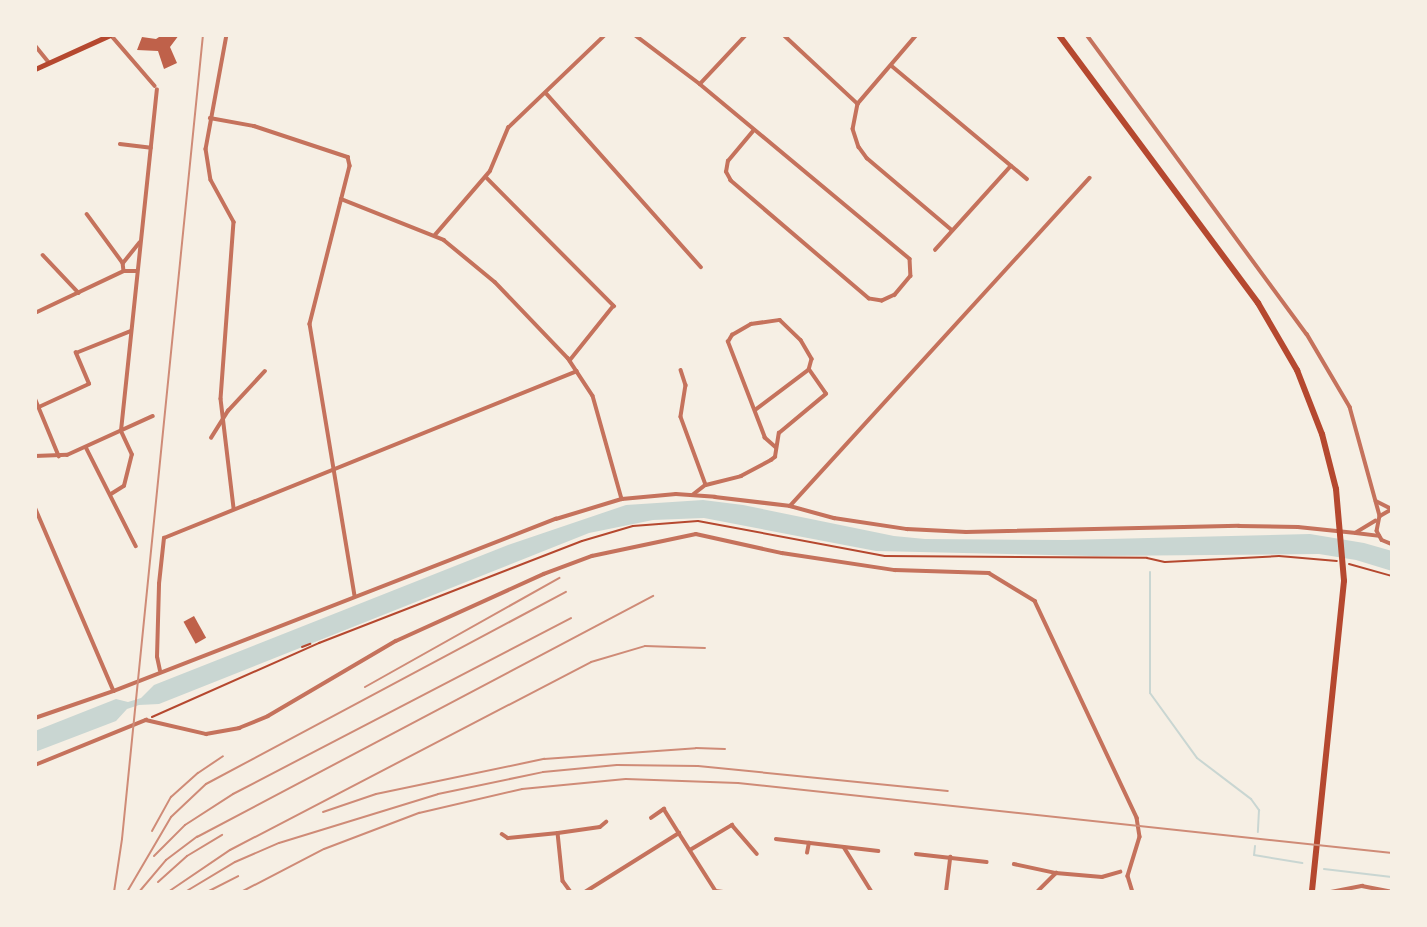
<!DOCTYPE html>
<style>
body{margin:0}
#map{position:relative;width:1427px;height:927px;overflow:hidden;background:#f6efe4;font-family:Jost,sans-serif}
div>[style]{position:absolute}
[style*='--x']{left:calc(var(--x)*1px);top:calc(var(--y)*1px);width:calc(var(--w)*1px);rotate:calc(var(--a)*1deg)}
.water>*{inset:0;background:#c9d6d2}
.stream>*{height:2px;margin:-1px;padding:0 1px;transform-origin:1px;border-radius:1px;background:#c9d6d2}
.building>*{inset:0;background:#bf614a;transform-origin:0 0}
.path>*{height:2px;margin:-1px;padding:0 1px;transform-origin:1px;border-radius:1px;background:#b5482f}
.minor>*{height:3.5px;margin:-1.75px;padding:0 1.75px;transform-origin:1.75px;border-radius:1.75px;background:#c5725c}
.secondary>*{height:5px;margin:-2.5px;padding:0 2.5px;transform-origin:2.5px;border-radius:2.5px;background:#b5482f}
.primary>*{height:6px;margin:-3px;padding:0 3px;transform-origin:3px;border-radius:3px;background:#b5482f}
.rail>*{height:2px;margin:-1px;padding:0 1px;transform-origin:1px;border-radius:1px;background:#cf8b77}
span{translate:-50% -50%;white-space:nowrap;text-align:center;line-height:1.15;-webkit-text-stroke:6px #f6efe4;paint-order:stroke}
.frame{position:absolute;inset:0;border:37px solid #f6efe4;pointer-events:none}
</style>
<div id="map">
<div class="water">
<i style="clip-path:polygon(703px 500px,743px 505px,894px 536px,925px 539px,1066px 540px,1310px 534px,1364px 543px,1392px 551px,1392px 571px,1356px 560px,1319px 554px,1094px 556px,876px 551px,704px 518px,653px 520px,589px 533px,159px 704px,139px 705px,127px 709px,116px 721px,35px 752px,35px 731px,116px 699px,128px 702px,141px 698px,154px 685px,508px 545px,626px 505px)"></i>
</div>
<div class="stream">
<i style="--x:1150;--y:572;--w:121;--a:90"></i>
<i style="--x:1150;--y:693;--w:80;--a:54.1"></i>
<i style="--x:1197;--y:758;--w:68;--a:37.2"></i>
<i style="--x:1251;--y:799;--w:14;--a:54"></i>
<i style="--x:1259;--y:810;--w:22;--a:93"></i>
<i style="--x:1255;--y:846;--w:9;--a:96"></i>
<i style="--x:1254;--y:855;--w:49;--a:9.5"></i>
<i style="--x:1324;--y:869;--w:68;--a:6.7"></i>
</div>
<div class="building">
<i style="clip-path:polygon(162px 35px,179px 35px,170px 47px,177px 63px,164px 69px,158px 51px,137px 50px,142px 37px,156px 39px)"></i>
<i style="left:194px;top:616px;width:25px;height:12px;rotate:61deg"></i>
</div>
<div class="path">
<i style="--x:1349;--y:564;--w:45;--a:15.6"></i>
<i style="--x:302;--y:647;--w:9;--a:-21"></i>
<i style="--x:152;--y:717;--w:183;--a:-23.9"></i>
<i style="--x:319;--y:643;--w:282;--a:-21.2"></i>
<i style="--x:582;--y:541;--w:53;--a:-16.4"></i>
<i style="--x:633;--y:526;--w:65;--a:-4.4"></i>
<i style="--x:698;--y:521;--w:190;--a:10.6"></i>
<i style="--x:885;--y:556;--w:262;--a:0.4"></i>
<i style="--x:1147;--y:558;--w:18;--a:13"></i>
<i style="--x:1165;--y:562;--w:114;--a:-3"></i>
<i style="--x:1279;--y:556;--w:58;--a:4.9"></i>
</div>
<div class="minor">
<i style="--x:111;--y:35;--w:67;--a:49.2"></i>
<i style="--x:227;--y:35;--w:116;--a:100.4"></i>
<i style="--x:206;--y:149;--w:31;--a:81"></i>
<i style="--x:211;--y:180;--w:48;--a:61.3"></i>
<i style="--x:234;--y:222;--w:177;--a:94.2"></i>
<i style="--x:221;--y:399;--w:110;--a:83.2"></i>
<i style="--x:635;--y:35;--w:81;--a:37"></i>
<i style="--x:700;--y:84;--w:273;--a:39.8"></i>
<i style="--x:910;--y:259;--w:17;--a:87"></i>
<i style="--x:911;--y:276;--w:25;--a:130"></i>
<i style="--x:895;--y:295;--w:14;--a:155"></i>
<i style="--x:882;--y:301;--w:13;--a:-171"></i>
<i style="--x:869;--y:299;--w:182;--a:-139.5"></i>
<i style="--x:731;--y:181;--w:10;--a:-119"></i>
<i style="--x:726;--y:172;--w:11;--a:-80"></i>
<i style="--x:728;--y:161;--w:40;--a:-50"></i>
<i style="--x:784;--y:35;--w:101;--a:43"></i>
<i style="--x:917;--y:35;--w:91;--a:130.5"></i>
<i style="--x:858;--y:104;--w:25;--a:101"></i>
<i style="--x:853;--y:129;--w:19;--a:72"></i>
<i style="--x:859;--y:147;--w:14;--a:54"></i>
<i style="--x:867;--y:158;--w:111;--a:40.3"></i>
<i style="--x:1087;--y:35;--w:371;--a:53.7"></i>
<i style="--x:1307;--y:334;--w:85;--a:59.5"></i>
<i style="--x:1350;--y:407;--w:113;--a:74.6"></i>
<i style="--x:1380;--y:516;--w:15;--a:101"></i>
<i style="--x:1377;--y:531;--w:10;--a:61"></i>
<i style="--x:1382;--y:540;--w:11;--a:22"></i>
<i style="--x:35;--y:45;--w:22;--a:51"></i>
<i style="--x:892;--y:66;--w:176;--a:39.9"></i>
<i style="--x:700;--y:84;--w:67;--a:-46.8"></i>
<i style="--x:546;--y:93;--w:233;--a:48.3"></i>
<i style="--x:210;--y:118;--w:45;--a:10.3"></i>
<i style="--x:254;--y:126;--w:99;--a:18.3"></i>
<i style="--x:348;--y:157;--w:9;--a:77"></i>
<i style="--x:350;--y:166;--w:163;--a:104.2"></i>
<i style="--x:310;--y:324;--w:276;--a:80.6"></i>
<i style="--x:120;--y:144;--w:31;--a:7"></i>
<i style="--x:486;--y:177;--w:182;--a:45.2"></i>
<i style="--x:614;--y:306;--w:70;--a:128.7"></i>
<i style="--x:341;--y:199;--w:111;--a:21.7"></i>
<i style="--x:444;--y:240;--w:66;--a:39.5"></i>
<i style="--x:495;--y:282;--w:105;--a:46.2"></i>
<i style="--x:568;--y:358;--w:45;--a:56.7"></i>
<i style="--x:593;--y:396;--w:107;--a:74.3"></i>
<i style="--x:87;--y:214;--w:61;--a:53.7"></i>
<i style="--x:123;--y:263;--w:8;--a:83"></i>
<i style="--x:435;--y:235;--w:84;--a:-49.3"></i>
<i style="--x:490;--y:171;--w:47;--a:-67.3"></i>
<i style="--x:508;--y:128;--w:134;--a:-43.8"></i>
<i style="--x:935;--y:250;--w:113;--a:-47.9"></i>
<i style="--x:43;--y:255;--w:52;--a:46.5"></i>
<i style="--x:123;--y:263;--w:26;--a:-51"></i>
<i style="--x:35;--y:313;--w:98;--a:-25.3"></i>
<i style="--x:124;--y:271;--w:13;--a:0"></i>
<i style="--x:681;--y:370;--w:16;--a:72"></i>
<i style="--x:686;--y:385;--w:32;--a:99"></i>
<i style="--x:681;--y:417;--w:72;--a:69.8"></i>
<i style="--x:706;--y:485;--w:16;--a:142"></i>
<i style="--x:35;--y:398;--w:63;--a:67.5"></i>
<i style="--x:39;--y:407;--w:55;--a:-24.7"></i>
<i style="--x:89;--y:384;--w:34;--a:-113"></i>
<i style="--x:76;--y:353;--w:59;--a:-21.8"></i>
<i style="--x:211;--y:438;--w:32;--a:-58"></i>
<i style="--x:228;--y:411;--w:54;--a:-47.2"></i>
<i style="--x:86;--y:447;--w:111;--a:63.2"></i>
<i style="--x:776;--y:448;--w:15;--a:-138"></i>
<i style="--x:765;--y:438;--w:103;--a:-111.1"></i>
<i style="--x:728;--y:342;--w:8;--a:-60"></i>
<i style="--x:732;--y:335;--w:22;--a:-30"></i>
<i style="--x:751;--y:324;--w:29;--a:-8"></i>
<i style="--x:780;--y:320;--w:29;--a:44"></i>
<i style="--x:801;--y:340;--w:22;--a:60"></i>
<i style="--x:812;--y:359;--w:11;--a:105"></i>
<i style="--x:35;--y:456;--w:32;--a:-2"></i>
<i style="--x:67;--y:455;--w:94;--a:-24.4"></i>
<i style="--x:706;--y:485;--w:36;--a:-14"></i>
<i style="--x:741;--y:476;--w:34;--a:-28"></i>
<i style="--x:771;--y:460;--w:5;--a:-37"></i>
<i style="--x:775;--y:457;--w:24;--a:-81"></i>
<i style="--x:779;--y:433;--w:61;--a:-39.7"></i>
<i style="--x:826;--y:394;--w:29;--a:-125"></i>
<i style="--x:809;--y:370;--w:66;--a:143"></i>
<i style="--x:111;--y:494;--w:15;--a:-32"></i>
<i style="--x:124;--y:486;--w:32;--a:-76"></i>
<i style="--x:132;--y:455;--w:26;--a:-115"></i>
<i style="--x:121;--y:431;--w:343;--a:-84"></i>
<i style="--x:1376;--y:501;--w:18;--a:27"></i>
<i style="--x:790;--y:506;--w:444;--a:-47.6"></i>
<i style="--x:35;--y:507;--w:200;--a:66.8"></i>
<i style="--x:1380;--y:516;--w:14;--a:-30"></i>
<i style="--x:1376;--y:521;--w:23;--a:149"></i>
<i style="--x:1356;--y:533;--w:23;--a:7"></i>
<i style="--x:160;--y:671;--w:14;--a:-102"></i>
<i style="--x:157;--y:657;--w:73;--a:-88.4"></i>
<i style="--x:159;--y:584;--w:46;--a:-83.8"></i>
<i style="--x:164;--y:538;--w:445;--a:-22"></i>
<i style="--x:35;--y:718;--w:83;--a:-18.9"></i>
<i style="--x:114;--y:691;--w:474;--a:-21.3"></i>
<i style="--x:556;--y:519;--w:69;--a:-16.9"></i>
<i style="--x:622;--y:499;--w:54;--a:-5.3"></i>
<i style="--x:676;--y:494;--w:39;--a:4"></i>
<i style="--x:715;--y:497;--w:76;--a:6.8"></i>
<i style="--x:790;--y:506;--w:46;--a:15.3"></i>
<i style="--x:834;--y:518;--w:74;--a:8.6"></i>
<i style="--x:907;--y:529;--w:59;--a:2.9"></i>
<i style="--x:966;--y:532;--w:273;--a:-1.3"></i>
<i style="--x:1239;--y:526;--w:59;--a:1"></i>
<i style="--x:1298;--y:527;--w:58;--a:5.9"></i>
<i style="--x:35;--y:765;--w:120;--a:-22.1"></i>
<i style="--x:146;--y:720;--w:62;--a:13.1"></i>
<i style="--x:206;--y:734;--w:34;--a:-10"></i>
<i style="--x:239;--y:728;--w:31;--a:-22"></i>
<i style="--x:268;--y:716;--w:148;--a:-30.4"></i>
<i style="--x:396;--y:641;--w:162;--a:-24.4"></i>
<i style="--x:544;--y:574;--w:51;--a:-20.6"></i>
<i style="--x:592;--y:556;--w:106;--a:-11.9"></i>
<i style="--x:696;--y:534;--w:88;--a:12.5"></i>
<i style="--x:782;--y:553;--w:114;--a:8.6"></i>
<i style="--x:895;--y:570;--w:94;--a:1.8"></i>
<i style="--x:989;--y:573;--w:54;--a:31.3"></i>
<i style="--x:1035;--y:601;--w:240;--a:64.8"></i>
<i style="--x:1137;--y:818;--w:19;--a:81"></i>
<i style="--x:1140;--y:837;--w:41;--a:107.1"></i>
<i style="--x:1128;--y:876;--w:17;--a:73"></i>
<i style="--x:651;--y:818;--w:16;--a:-35"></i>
<i style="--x:664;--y:809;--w:28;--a:58"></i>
<i style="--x:558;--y:833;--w:48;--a:84.1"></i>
<i style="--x:563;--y:881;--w:14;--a:54"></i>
<i style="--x:502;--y:834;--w:7;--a:34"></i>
<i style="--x:508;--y:838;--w:50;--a:-5.7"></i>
<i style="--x:558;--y:833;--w:42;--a:-8.1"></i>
<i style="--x:600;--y:827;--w:8;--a:-40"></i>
<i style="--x:776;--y:839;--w:103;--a:6.7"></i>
<i style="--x:844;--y:847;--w:53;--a:58.1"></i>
<i style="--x:690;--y:850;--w:49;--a:-30.8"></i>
<i style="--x:732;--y:825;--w:38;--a:49"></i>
<i style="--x:807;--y:853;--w:10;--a:-79"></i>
<i style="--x:916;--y:854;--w:71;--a:6.4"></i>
<i style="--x:1014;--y:864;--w:43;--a:12.1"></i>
<i style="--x:585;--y:892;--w:111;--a:-32.1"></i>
<i style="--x:679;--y:833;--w:69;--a:57.5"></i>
<i style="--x:716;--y:891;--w:7;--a:8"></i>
<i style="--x:946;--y:892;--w:35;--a:-83"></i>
<i style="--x:1037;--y:892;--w:27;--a:-45"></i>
<i style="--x:1056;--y:873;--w:46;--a:5"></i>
<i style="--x:1102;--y:877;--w:19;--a:-16"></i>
<i style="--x:1331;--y:892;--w:32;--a:-11"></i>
<i style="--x:1362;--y:886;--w:31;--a:11"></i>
</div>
<div class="secondary">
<i style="--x:35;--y:69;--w:82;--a:-24.4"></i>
</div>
<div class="primary">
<i style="--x:1059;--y:35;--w:334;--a:53.4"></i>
<i style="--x:1258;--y:303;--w:78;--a:59.8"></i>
<i style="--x:1297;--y:370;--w:69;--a:68.7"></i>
<i style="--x:1322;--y:434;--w:57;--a:75.7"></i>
<i style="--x:1336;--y:489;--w:92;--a:85"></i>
<i style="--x:1344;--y:581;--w:313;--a:95.9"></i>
</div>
<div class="rail">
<i style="--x:365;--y:687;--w:223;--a:-29.3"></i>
<i style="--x:323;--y:812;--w:56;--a:-18.8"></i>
<i style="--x:376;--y:794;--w:172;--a:-11.8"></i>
<i style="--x:544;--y:759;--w:152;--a:-4.1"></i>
<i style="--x:696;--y:748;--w:29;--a:2"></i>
<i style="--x:152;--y:831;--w:39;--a:-61"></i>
<i style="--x:171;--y:797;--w:36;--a:-42"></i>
<i style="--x:198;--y:773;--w:30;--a:-34"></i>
<i style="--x:154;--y:856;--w:44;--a:-45"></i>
<i style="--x:185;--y:825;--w:57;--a:-32.9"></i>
<i style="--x:233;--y:794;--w:381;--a:-27.5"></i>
<i style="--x:158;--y:882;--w:39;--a:-42"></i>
<i style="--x:187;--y:856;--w:41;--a:-31"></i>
<i style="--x:114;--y:892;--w:54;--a:-81.4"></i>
<i style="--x:122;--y:839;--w:808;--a:-84.25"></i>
<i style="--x:127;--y:892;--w:87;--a:-59.6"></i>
<i style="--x:171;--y:817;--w:48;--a:-43.3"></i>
<i style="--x:206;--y:784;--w:408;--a:-28.1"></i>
<i style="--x:139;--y:892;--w:42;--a:-49.8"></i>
<i style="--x:166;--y:860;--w:39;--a:-37"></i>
<i style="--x:197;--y:837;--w:516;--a:-27.86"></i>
<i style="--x:168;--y:892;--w:75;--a:-34.1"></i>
<i style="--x:230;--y:850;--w:407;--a:-27.5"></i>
<i style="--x:591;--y:662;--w:56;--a:-16.5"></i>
<i style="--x:645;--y:646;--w:60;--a:1.9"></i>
<i style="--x:185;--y:892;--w:58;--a:-31"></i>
<i style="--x:235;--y:862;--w:48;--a:-23.4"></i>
<i style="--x:279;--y:843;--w:166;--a:-17.1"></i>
<i style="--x:438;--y:794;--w:107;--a:-11.8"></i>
<i style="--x:543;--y:772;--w:74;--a:-5.4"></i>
<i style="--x:617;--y:765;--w:81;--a:0.7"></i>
<i style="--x:698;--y:766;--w:251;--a:5.7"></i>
<i style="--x:207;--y:892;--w:35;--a:-27"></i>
<i style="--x:241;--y:892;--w:93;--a:-27.4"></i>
<i style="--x:324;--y:849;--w:102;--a:-20.8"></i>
<i style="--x:419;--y:813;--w:106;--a:-13.1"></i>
<i style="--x:522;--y:789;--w:104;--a:-5.5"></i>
<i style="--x:626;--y:779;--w:112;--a:2"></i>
<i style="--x:738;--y:783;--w:658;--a:6.11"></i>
</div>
<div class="frame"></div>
</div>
